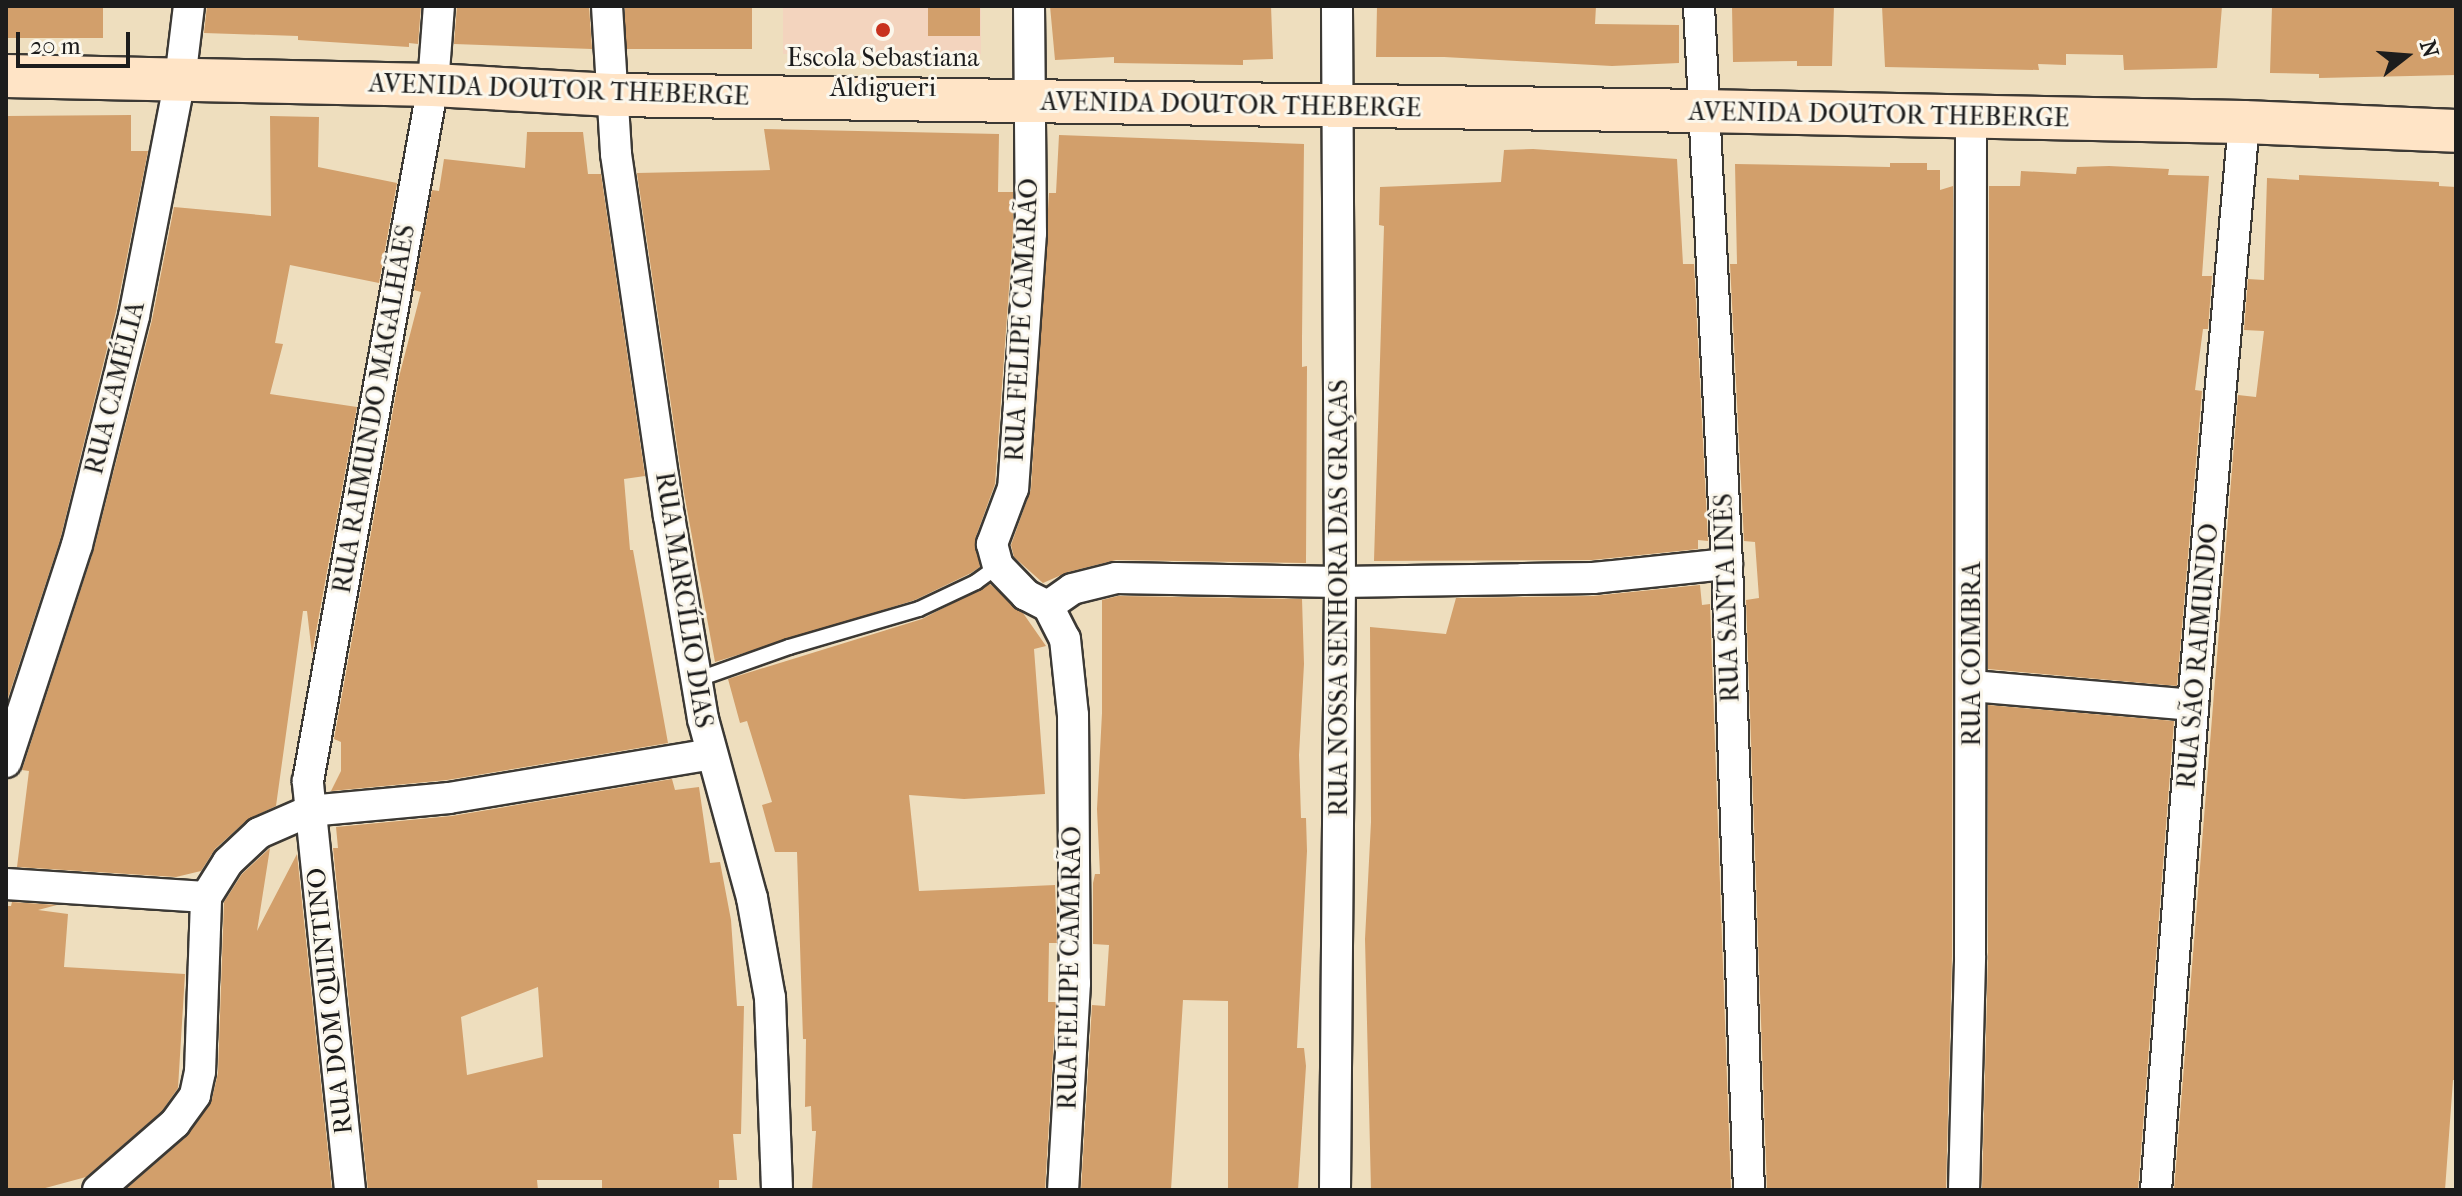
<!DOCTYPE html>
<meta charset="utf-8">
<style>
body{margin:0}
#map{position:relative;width:2462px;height:1196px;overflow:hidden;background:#eedebe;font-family:"IM FELL French Canon",serif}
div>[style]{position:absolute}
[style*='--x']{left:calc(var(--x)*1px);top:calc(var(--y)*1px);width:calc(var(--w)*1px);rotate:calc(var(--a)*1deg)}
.built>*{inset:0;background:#f3d4be;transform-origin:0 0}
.building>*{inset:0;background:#d29f6b;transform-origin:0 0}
.roads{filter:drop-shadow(2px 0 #3c3934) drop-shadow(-2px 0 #3c3934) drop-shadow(0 2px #3c3934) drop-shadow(0 -2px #3c3934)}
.lane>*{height:14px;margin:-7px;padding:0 7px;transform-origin:7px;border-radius:7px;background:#fff}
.street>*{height:30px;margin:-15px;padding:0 15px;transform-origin:15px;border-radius:15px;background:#fff}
.secondary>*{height:42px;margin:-21px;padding:0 21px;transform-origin:21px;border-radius:21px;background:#ffe4c6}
.dots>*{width:22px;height:22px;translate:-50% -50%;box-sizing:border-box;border:4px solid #fbf7ec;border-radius:50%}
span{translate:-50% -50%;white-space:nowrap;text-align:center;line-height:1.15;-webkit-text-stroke:6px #fbf7ec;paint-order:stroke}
.poi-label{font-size:26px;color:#1c1c1c}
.street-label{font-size:26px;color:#1c1c1c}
.frame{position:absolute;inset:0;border:8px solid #1c1c1c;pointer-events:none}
.north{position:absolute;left:2366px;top:16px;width:80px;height:80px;-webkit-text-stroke:6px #fbf7ec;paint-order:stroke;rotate:73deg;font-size:22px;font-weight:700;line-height:32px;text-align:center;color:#1c1c1c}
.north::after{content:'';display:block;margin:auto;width:28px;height:36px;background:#1c1c1c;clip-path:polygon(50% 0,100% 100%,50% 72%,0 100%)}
.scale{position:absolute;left:16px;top:32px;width:114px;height:36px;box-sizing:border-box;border:4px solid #1c1c1c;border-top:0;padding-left:10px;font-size:24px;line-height:28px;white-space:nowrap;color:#1c1c1c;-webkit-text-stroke:6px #fbf7ec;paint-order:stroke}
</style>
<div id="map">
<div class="built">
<i style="left:783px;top:6px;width:198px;height:48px"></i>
</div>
<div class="building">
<i style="left:6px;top:6px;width:97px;height:32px"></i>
<i style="clip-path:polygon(207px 6px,421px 6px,418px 44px,409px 43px,409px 47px,298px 40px,298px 36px,204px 33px)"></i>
<i style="clip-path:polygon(457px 6px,589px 6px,592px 49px,454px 44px)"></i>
<i style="left:625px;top:6px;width:127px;height:43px"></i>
<i style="left:928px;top:6px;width:52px;height:30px"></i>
<i style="clip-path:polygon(1050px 6px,1271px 6px,1273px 59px,1243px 60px,1243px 65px,1114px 63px,1114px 57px,1055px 60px)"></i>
<i style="clip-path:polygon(1377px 6px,1596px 6px,1595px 24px,1679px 25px,1679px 63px,1612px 66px,1444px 57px,1376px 57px)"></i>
<i style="clip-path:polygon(1732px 6px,1834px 6px,1832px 66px,1797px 66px,1797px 61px,1733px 62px)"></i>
<i style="clip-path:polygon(1882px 6px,2222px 6px,2217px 68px,2124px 70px,2123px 55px,2066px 54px,2066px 65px,2038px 64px,2039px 70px,1885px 67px)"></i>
<i style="clip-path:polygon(2272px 6px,2456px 6px,2456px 75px,2319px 78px,2319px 74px,2270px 73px)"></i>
<i style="clip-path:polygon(131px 115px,131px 151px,148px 151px,116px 312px,60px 540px,6px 704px,6px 116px)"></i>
<i style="clip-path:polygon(270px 116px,319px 117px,318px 167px,397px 183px,379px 283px,290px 265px,275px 343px,283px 344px,270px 394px,357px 407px,312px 654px,307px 611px,303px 611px,276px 806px,247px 820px,215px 849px,201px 871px,176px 877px,17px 867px,29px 771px,22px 770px,94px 549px,152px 320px,174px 207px,271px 216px)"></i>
<i style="clip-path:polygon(764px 129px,999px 134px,998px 192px,1013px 192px,1013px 232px,995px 484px,975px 539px,980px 567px,971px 573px,915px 600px,715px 662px,684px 493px,637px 173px,770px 170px)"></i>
<i style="clip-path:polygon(527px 132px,583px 132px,588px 174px,601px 174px,645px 476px,624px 479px,630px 550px,633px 550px,668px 743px,447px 780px,331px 791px,341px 771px,341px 742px,334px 739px,399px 377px,421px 292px,414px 290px,432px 190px,439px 191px,444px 159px,525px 168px)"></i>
<i style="clip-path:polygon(1059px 135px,1304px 144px,1302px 339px,1302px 367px,1307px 366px,1306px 563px,1116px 560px,1068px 572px,1043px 583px,1014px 557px,1011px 545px,1031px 489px,1049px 193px,1056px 193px)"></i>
<i style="clip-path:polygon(1533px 149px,1677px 159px,1683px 264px,1694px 264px,1708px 541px,1698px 540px,1698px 549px,1592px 560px,1374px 561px,1384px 226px,1379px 225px,1380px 187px,1501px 182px,1504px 150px)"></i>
<i style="clip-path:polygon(1890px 163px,1927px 163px,1927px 170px,1940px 170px,1940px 190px,1953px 186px,1952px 956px,1946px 1190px,1767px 1190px,1746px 600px,1759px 598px,1755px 542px,1744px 541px,1730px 264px,1737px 264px,1735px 164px,1890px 167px)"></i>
<i style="clip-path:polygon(2109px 166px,2169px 169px,2168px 175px,2209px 176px,2202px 276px,2212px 276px,2208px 329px,2203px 329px,2195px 390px,2202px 391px,2177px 686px,1988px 669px,1989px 186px,2020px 186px,2021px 171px,2076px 174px,2077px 167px)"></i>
<i style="clip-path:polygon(2299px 175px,2439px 182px,2439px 186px,2456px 187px,2456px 1080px,2453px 1080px,2445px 1190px,2174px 1190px,2238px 395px,2256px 397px,2264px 331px,2244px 330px,2248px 279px,2264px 280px,2267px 178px,2299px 180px)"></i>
<i style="clip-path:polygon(990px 584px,1023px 613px,1046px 646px,1034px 649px,1045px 794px,964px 799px,909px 795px,919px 891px,1055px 885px,1057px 943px,1049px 943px,1048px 1002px,1056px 1002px,1045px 1190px,812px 1190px,816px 1131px,812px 1131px,811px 1106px,805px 1107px,806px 1039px,803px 1039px,797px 852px,775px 852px,762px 805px,772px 802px,747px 721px,740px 723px,728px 679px,922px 619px)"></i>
<i style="clip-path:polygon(1700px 585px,1702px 605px,1710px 604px,1731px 1190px,1371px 1190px,1365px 939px,1371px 822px,1370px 627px,1446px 634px,1456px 598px,1593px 596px)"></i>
<i style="clip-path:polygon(1118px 596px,1302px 599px,1304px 664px,1299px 755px,1301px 818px,1306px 818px,1307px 851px,1297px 1048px,1304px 1048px,1306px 1066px,1298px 1190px,1228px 1190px,1228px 1001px,1183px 1000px,1171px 1190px,1081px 1190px,1092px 1005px,1105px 1006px,1109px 945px,1093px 944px,1093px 883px,1095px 874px,1100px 874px,1097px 809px,1102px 713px,1102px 600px)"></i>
<i style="clip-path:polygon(1988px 705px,2174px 721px,2138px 1190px,1982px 1190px,1988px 956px)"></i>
<i style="clip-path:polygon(evenodd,672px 779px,675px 790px,699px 787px,710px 863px,720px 862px,731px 920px,737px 1006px,744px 1006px,741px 1134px,733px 1134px,737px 1180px,719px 1180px,719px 1190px,602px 1190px,602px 1180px,537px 1180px,538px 1190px,368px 1190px,333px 848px,338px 848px,336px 827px,452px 816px,672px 779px,538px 987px,543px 1057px,467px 1075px,461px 1017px,538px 987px)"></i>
<i style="clip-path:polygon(270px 848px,257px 931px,297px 854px,332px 1190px,125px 1190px,187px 1136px,212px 1099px,218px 1073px,224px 902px,242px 874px)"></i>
<i style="clip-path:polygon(12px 902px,57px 905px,38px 910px,68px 914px,64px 967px,185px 974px,178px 1088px,162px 1111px,86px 1177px,38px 1190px,6px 1190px,6px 906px,11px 906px)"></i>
</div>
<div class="roads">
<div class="lane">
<i style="--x:696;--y:680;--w:99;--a:-19.5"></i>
<i style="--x:789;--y:647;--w:135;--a:-16.3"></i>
<i style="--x:919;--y:609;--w:63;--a:-25.3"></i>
<i style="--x:976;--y:582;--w:27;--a:-36"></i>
</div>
<div class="street">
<i style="--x:607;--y:6;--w:148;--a:86.5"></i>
<i style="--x:616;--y:154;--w:366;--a:81.7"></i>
<i style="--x:669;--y:516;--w:206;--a:80.5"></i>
<i style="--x:703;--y:719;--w:186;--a:74.7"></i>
<i style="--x:752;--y:898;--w:102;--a:79.8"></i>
<i style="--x:770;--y:998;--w:192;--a:87.9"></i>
<i style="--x:1029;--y:6;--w:227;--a:89.5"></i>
<i style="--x:1031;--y:233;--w:256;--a:94"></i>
<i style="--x:1013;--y:488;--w:60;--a:110.6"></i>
<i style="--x:992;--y:544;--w:23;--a:75"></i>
<i style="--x:998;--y:566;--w:40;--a:46"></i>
<i style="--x:1026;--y:595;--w:25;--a:27"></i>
<i style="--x:1048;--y:606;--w:29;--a:-35"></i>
<i style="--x:1072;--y:589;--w:45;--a:-14"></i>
<i style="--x:1116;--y:578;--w:224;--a:1"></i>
<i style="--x:1340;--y:582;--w:183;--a:-0.9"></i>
<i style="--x:1523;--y:579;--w:70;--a:-0.8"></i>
<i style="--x:1593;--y:578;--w:135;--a:-6"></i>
<i style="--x:1699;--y:6;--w:559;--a:87.13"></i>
<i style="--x:1727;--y:564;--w:626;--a:87.99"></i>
<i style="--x:1048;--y:606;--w:37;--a:63"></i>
<i style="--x:1065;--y:639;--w:76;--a:84"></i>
<i style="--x:1073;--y:715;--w:268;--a:89.6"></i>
<i style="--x:1075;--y:983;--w:207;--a:93.3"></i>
<i style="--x:1972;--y:686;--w:222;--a:4.9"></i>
<i style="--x:6;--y:762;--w:228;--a:-71.9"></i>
<i style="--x:77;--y:545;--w:236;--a:-76"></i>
<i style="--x:134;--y:316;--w:240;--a:-79"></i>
<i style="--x:180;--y:80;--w:75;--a:-83.1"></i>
<i style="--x:6;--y:884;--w:200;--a:3.7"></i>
<i style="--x:206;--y:897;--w:41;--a:-57.8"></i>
<i style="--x:228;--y:862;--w:42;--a:-43.1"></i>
<i style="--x:259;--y:833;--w:55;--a:-23.7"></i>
<i style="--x:309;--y:811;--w:141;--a:-5.3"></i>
<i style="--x:449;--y:798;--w:266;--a:-9.5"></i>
<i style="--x:98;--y:1190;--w:102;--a:-41"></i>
<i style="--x:175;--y:1123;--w:34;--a:-54"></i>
<i style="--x:195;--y:1095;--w:24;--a:-78"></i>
<i style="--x:200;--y:1072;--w:175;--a:-88"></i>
<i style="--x:350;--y:1190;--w:411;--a:-95.9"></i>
<i style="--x:308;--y:781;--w:707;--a:-79.82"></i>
<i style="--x:433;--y:85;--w:79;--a:-85.7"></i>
<i style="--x:1335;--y:1190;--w:608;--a:-89.53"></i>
<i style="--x:1340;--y:582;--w:576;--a:-90.3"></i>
<i style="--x:1964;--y:1190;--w:234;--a:-88.5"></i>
<i style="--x:1970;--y:956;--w:837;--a:-89.93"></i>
<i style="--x:2156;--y:1190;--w:486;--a:-85.6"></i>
<i style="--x:2193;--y:705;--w:585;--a:-85"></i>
</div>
<div class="secondary">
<i style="--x:6;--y:76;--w:427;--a:1.2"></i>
<i style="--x:433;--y:85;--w:179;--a:3.2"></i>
<i style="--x:612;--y:95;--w:1089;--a:0.84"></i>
<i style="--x:1701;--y:111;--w:543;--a:1.16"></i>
<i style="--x:2244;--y:122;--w:212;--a:2.4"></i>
</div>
</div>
<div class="dots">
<i style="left:883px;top:30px;background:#c8321e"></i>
</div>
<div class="poi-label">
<span style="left:883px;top:73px">Escola Sebastiana<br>Aldigueri</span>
</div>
<div class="street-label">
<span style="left:559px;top:90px;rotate:2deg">AVENIDA DOUTOR THEBERGE</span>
<span style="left:1231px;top:105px;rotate:1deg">AVENIDA DOUTOR THEBERGE</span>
<span style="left:1879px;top:115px;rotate:1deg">AVENIDA DOUTOR THEBERGE</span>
<span style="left:1022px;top:320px;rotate:-87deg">RUA FELIPE CAMARÃO</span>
<span style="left:115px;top:388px;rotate:-76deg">RUA CAMÉLIA</span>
<span style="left:374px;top:409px;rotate:-80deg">RUA RAIMUNDO MAGALHÃES</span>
<span style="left:1339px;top:598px;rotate:-90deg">RUA NOSSA SENHORA DAS GRAÇAS</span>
<span style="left:1727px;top:598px;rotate:-92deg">RUA SANTA INÊS</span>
<span style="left:684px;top:600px;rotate:81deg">RUA MARCÍLIO DIAS</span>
<span style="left:1972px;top:654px;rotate:-90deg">RUA COIMBRA</span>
<span style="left:2198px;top:656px;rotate:-85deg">RUA SÃO RAIMUNDO</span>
<span style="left:1070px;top:968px;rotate:-89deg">RUA FELIPE CAMARÃO</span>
<span style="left:330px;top:1001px;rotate:-96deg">RUA DOM QUINTINO</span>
</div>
<div class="frame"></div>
<div class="north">N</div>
<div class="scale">20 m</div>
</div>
